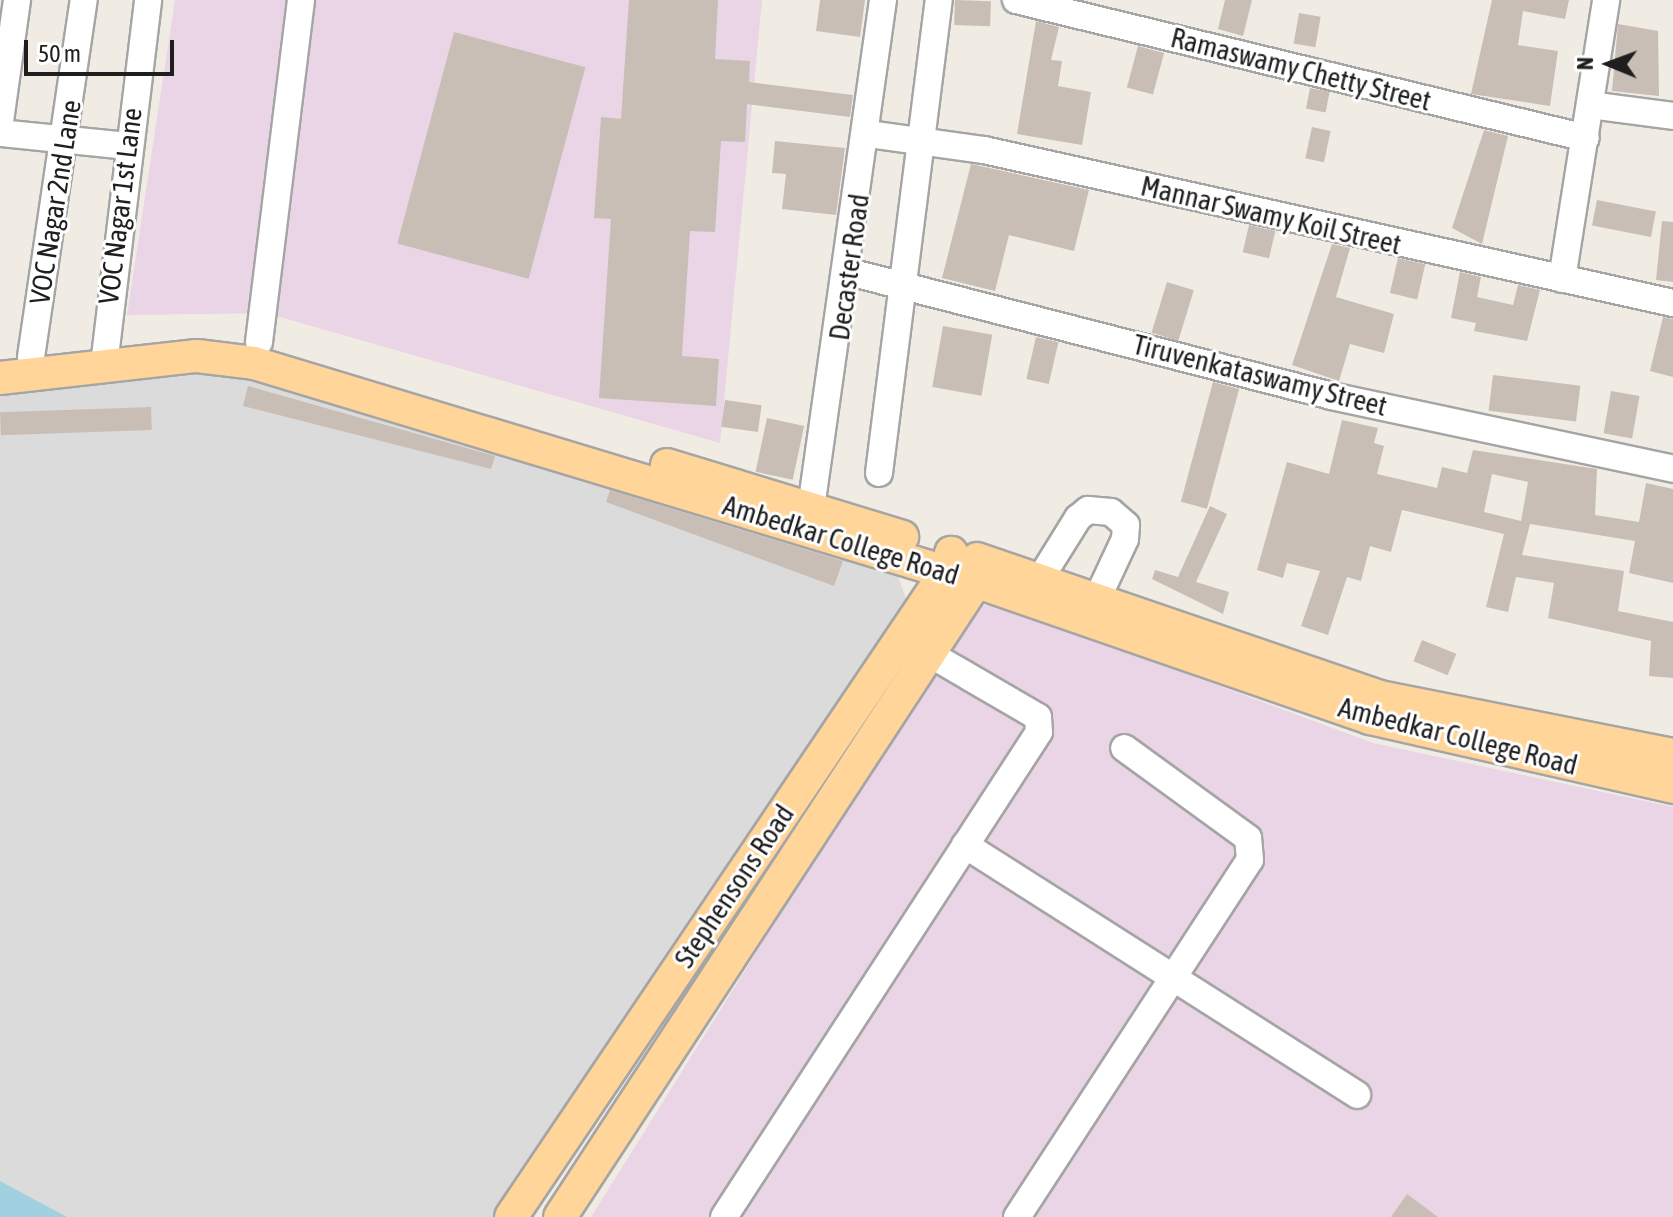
<!DOCTYPE html>
<style>
body{margin:0}
#map{position:relative;width:1673px;height:1217px;overflow:hidden;background:#f0ece3;font-family:"Asap Condensed",sans-serif}
div>[style]{position:absolute}
[style*='--x']{left:calc(var(--x)*1px);top:calc(var(--y)*1px);width:calc(var(--w)*1px);rotate:calc(var(--a)*1deg)}
.residential>*{inset:0;background:#dcdbdb}
.industrial>*{inset:0;background:#e9d5e5}
.water>*{inset:0;background:#a1d0e0}
.building>*{inset:0;background:#c8beb6;transform-origin:0 0}
.roads{filter:drop-shadow(2px 0 #a5a5a5) drop-shadow(-2px 0 #a5a5a5) drop-shadow(0 2px #a5a5a5) drop-shadow(0 -2px #a5a5a5)}
.minor>*{height:26px;margin:-13px;padding:0 13px;transform-origin:13px;border-radius:13px;background:#fff}
.major>*{height:32px;margin:-16px;padding:0 16px;transform-origin:16px;border-radius:16px;background:#ffd599}
span{translate:-50% -50%;white-space:nowrap;text-align:center;line-height:1.15;-webkit-text-stroke:6px #fff;paint-order:stroke}
.street-label{font-size:28px;color:#1e1e1e}
.north{position:absolute;left:1569px;top:24px;width:80px;height:80px;-webkit-text-stroke:6px #fff;paint-order:stroke;rotate:271deg;font-size:22px;font-weight:700;line-height:32px;text-align:center;color:#1e1e1e}
.north::after{content:'';display:block;margin:auto;width:28px;height:36px;background:#1e1e1e;clip-path:polygon(50% 0,100% 100%,50% 72%,0 100%)}
.scale{position:absolute;left:24px;top:40px;width:150px;height:36px;box-sizing:border-box;border:4px solid #1e1e1e;border-top:0;padding-left:10px;font-size:24px;line-height:28px;white-space:nowrap;color:#1e1e1e;-webkit-text-stroke:6px #fff;paint-order:stroke}
</style>
<div id="map">
<div class="residential">
<i style="clip-path:polygon(179px 372px,236px 374px,893px 563px,911px 612px,504px 1217px,60px 1217px,0 1182px,0 394px)"></i>
</div>
<div class="industrial">
<i style="clip-path:polygon(175px 0,762px 0,720px 443px,266px 313px,127px 315px)"></i>
<i style="clip-path:polygon(998px 604px,1373px 743px,1673px 807px,1673px 1217px,591px 1217px,972px 607px)"></i>
</div>
<div class="water">
<i style="clip-path:polygon(0 1181px,67px 1217px,0 1217px)"></i>
</div>
<div class="building">
<i style="clip-path:polygon(629px 0,718px 0,715px 59px,750px 61px,749px 82px,853px 95px,850px 117px,747px 104px,745px 142px,721px 141px,715px 232px,690px 231px,682px 356px,719px 359px,716px 406px,599px 398px,611px 219px,594px 218px,601px 117px,621px 119px)"></i>
<i style="clip-path:polygon(820px 0,865px 0,860px 37px,816px 31px)"></i>
<i style="left:955px;top:0;width:36px;height:25px;rotate:2deg"></i>
<i style="clip-path:polygon(1225px 0,1252px 0,1243px 36px,1218px 29px)"></i>
<i style="clip-path:polygon(1492px 0,1569px 0,1565px 19px,1523px 11px,1518px 45px,1558px 51px,1550px 106px,1471px 94px)"></i>
<i style="left:1299px;top:13px;width:22px;height:31px;rotate:10deg"></i>
<i style="clip-path:polygon(1036px 21px,1059px 27px,1051px 60px,1062px 61px,1058px 86px,1091px 92px,1082px 145px,1017px 134px)"></i>
<i style="clip-path:polygon(1618px 24px,1658px 31px,1659px 96px,1612px 91px)"></i>
<i style="left:454px;top:32px;width:136px;height:219px;rotate:15deg"></i>
<i style="left:1138px;top:46px;width:27px;height:43px;rotate:15deg"></i>
<i style="left:1310px;top:88px;width:20px;height:21px;rotate:11deg"></i>
<i style="left:1312px;top:127px;width:19px;height:32px;rotate:12deg"></i>
<i style="clip-path:polygon(1484px 130px,1508px 136px,1482px 244px,1452px 228px)"></i>
<i style="clip-path:polygon(775px 141px,845px 148px,836px 215px,782px 209px,786px 174px,772px 173px)"></i>
<i style="clip-path:polygon(971px 164px,1089px 190px,1074px 251px,1009px 235px,995px 291px,942px 278px)"></i>
<i style="left:1597px;top:200px;width:60px;height:26px;rotate:11deg"></i>
<i style="clip-path:polygon(1662px 221px,1673px 222px,1673px 282px,1656px 280px)"></i>
<i style="left:1249px;top:225px;width:27px;height:28px;rotate:13deg"></i>
<i style="clip-path:polygon(1332px 244px,1350px 248px,1336px 297px,1394px 314px,1384px 353px,1350px 344px,1339px 381px,1292px 365px)"></i>
<i style="left:1398px;top:258px;width:28px;height:36px;rotate:13deg"></i>
<i style="clip-path:polygon(1460px 272px,1481px 277px,1477px 297px,1513px 305px,1518px 285px,1540px 290px,1527px 341px,1474px 331px,1476px 323px,1451px 318px)"></i>
<i style="left:1167px;top:282px;width:28px;height:53px;rotate:17deg"></i>
<i style="clip-path:polygon(1663px 317px,1673px 319px,1673px 377px,1650px 371px)"></i>
<i style="left:943px;top:326px;width:50px;height:62px;rotate:10deg"></i>
<i style="left:1036px;top:337px;width:23px;height:43px;rotate:13deg"></i>
<i style="left:1493px;top:375px;width:88px;height:36px;rotate:7deg"></i>
<i style="left:1213px;top:382px;width:27px;height:124px;rotate:15deg"></i>
<i style="clip-path:polygon(248px 386px,495px 456px,491px 469px,243px 406px)"></i>
<i style="left:1611px;top:391px;width:29px;height:43px;rotate:10deg"></i>
<i style="left:725px;top:400px;width:37px;height:27px;rotate:8deg"></i>
<i style="left:151px;top:407px;width:23px;height:151px;rotate:88deg"></i>
<i style="left:767px;top:418px;width:38px;height:55px;rotate:12deg"></i>
<i style="clip-path:polygon(evenodd,1342px 420px,1378px 428px,1374px 443px,1384px 446px,1377px 474px,1437px 488px,1442px 467px,1467px 473px,1473px 450px,1597px 469px,1595px 515px,1639px 522px,1646px 483px,1673px 489px,1673px 583px,1629px 573px,1635px 541px,1530px 524px,1522px 555px,1624px 571px,1618px 611px,1673px 622px,1673px 678px,1649px 676px,1651px 641px,1548px 618px,1554px 583px,1516px 577px,1508px 612px,1486px 607px,1504px 534px,1402px 510px,1391px 552px,1370px 546px,1361px 581px,1347px 577px,1328px 635px,1301px 626px,1320px 571px,1287px 563px,1283px 578px,1257px 570px,1287px 462px,1329px 474px,1342px 420px,1492px 474px,1528px 482px,1521px 521px,1484px 512px,1492px 474px)"></i>
<i style="clip-path:polygon(610px 490px,843px 561px,834px 586px,606px 502px)"></i>
<i style="clip-path:polygon(1210px 506px,1227px 514px,1196px 582px,1229px 592px,1223px 614px,1152px 579px,1155px 570px,1178px 577px)"></i>
<i style="left:1422px;top:640px;width:37px;height:23px;rotate:22deg"></i>
<i style="clip-path:polygon(1407px 1194px,1438px 1217px,1391px 1217px)"></i>
</div>
<div class="roads">
<div class="minor">
<i style="--x:1016;--y:0;--w:586;--a:13.61"></i>
<i style="--x:1590;--y:105;--w:84;--a:7.5"></i>
<i style="--x:0;--y:121;--w:122;--a:-82"></i>
<i style="--x:0;--y:133;--w:128;--a:5.8"></i>
<i style="--x:868;--y:134;--w:117;--a:7.9"></i>
<i style="--x:984;--y:150;--w:706;--a:12.52"></i>
<i style="--x:849;--y:272;--w:498;--a:14.4"></i>
<i style="--x:1331;--y:396;--w:350;--a:12"></i>
<i style="--x:1562;--y:279;--w:282;--a:-81"></i>
<i style="--x:259;--y:342;--w:345;--a:-83"></i>
<i style="--x:31;--y:357;--w:361;--a:-81.6"></i>
<i style="--x:104;--y:365;--w:368;--a:-83.1"></i>
<i style="--x:879;--y:473;--w:477;--a:-82.8"></i>
<i style="--x:808;--y:529;--w:534;--a:-81.93"></i>
<i style="--x:1040;--y:579;--w:72;--a:-58.1"></i>
<i style="--x:1078;--y:518;--w:13;--a:-39"></i>
<i style="--x:1088;--y:510;--w:23;--a:5"></i>
<i style="--x:1111;--y:512;--w:20;--a:41"></i>
<i style="--x:1126;--y:525;--w:14;--a:94"></i>
<i style="--x:1125;--y:539;--w:66;--a:115"></i>
<i style="--x:965;--y:845;--w:465;--a:32.5"></i>
<i style="--x:724;--y:1217;--w:578;--a:-57"></i>
<i style="--x:1039;--y:732;--w:15;--a:-94"></i>
<i style="--x:1038;--y:717;--w:127;--a:-149.8"></i>
<i style="--x:1017;--y:1217;--w:426;--a:-56.9"></i>
<i style="--x:1250;--y:860;--w:22;--a:-95"></i>
<i style="--x:1248;--y:838;--w:153;--a:-144"></i>
</div>
<div class="major">
<i style="--x:0;--y:378;--w:198;--a:-6.4"></i>
<i style="--x:197;--y:356;--w:57;--a:7"></i>
<i style="--x:254;--y:363;--w:753;--a:16.82"></i>
<i style="--x:975;--y:581;--w:418;--a:19.1"></i>
<i style="--x:1370;--y:718;--w:311;--a:12.8"></i>
<i style="--x:667;--y:465;--w:246;--a:17"></i>
<i style="--x:977;--y:559;--w:426;--a:18.9"></i>
<i style="--x:1380;--y:697;--w:299;--a:11.2"></i>
<i style="--x:511;--y:1217;--w:778;--a:-56"></i>
<i style="--x:946;--y:572;--w:20;--a:-75"></i>
<i style="--x:560;--y:1217;--w:779;--a:-56.78"></i>
</div>
</div>
<div class="street-label">
<span style="left:1301px;top:69px;rotate:14deg">Ramaswamy Chetty Street</span>
<span style="left:55px;top:202px;rotate:-81deg">VOC Nagar 2nd Lane</span>
<span style="left:120px;top:206px;rotate:-83deg">VOC Nagar 1st Lane</span>
<span style="left:1271px;top:215px;rotate:13deg">Mannar Swamy Koil Street</span>
<span style="left:849px;top:267px;rotate:-82deg">Decaster Road</span>
<span style="left:1260px;top:375px;rotate:14deg">Tiruvenkataswamy Street</span>
<span style="left:841px;top:540px;rotate:17deg">Ambedkar College Road</span>
<span style="left:1458px;top:736px;rotate:14deg">Ambedkar College Road</span>
<span style="left:734px;top:886px;rotate:-56deg">Stephensons Road</span>
</div>
<div class="north">N</div>
<div class="scale">50 m</div>
</div>
